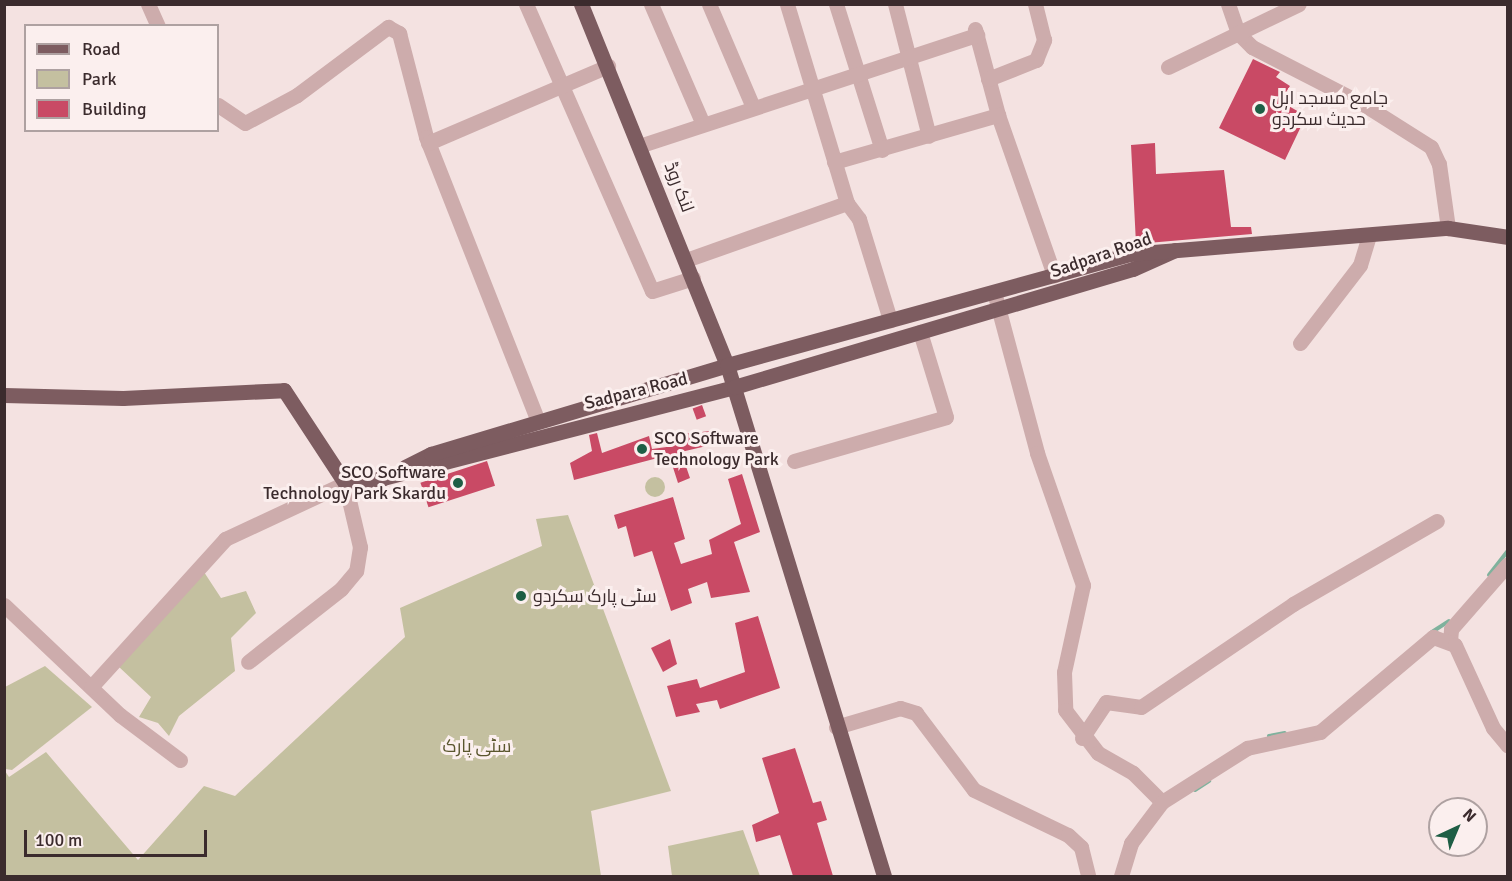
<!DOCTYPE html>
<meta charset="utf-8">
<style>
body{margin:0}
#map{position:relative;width:1512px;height:881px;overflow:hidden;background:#f4e2e1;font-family:Signika,Cairo,sans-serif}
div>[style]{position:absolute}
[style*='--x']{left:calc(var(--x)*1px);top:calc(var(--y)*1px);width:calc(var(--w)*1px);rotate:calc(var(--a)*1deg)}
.green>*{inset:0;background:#c4c0a0}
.round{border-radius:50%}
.stream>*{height:4px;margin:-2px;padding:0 2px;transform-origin:2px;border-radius:2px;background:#7fb29d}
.building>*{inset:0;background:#c94a65;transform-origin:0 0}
.minor>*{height:15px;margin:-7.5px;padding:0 7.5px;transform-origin:7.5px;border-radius:7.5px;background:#cdacac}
.major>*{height:15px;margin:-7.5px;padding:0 7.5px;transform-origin:7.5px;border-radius:7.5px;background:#7d5c60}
.dots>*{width:16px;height:16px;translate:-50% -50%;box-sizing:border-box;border:3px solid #fbefee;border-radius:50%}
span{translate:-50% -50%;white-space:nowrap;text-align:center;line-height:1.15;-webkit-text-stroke:6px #fbefee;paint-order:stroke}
.poi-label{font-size:18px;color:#3b2b2d}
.left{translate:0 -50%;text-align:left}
.right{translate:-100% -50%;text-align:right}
.street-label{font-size:18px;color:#3b2b2d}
.park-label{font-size:18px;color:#5a562e}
.frame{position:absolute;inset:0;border:6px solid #3b2b2d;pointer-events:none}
.legend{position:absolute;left:24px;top:24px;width:195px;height:108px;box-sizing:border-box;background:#fbefee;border:2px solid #aea1a1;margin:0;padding:8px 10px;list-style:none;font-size:18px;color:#3b2b2d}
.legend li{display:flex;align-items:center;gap:12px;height:30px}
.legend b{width:30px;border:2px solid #aea1a1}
.north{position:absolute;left:1428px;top:797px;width:60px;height:60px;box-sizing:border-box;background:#fbefee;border:2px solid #aea1a1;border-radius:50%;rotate:44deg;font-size:16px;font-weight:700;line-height:24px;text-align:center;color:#3b2b2d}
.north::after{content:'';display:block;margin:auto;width:21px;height:27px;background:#1e5e45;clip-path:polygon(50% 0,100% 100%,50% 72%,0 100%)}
.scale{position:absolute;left:24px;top:830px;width:183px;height:27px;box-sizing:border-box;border:3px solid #3b2b2d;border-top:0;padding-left:8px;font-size:18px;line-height:21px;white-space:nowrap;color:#3b2b2d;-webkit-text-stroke:4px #fbefee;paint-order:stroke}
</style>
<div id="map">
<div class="green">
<i class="round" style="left:645px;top:477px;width:20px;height:20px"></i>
<i style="clip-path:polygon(568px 515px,671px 791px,591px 811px,601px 876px,5px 876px,5px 771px,9px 777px,46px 752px,138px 860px,204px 786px,235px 796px,405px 637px,400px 608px,542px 546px,536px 519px)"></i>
<i style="clip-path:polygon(204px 572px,221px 598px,246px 591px,256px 613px,231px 638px,235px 671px,179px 716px,169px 736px,158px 723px,139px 717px,151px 697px,118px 666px)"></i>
<i style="clip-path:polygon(45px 666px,92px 707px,12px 770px,5px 769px,5px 687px)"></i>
<i style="clip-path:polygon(743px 830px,760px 876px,672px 876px,668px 846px)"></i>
</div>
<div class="stream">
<i style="--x:1489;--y:575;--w:31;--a:-52"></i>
<i style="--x:1432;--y:632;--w:20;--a:-33"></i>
<i style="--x:1269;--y:736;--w:16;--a:-11"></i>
<i style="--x:1195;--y:790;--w:17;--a:-33"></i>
</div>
<div class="building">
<i style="clip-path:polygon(1253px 59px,1280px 72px,1276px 77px,1290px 86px,1280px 101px,1306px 116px,1285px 160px,1219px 128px)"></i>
<i style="clip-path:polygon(1155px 143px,1156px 174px,1224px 170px,1231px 227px,1251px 227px,1252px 234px,1136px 244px,1131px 145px)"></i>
<i style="left:702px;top:405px;width:12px;height:10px;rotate:70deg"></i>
<i style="clip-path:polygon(711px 431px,715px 444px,681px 452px,690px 478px,678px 483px,669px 455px,574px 480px,570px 463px,592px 451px,589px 435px,597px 433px,602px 453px,649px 436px,652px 449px,674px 446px,671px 435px)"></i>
<i style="left:487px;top:461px;width:26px;height:70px;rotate:72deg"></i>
<i style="clip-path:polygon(742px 474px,760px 532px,734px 542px,750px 592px,711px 598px,707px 582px,688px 589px,692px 603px,671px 611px,652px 551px,634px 557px,626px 526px,618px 529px,614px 515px,673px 497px,685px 539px,674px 543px,681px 564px,712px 554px,709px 540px,741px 524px,728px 479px)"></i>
<i style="clip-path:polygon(758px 616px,780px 688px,720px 709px,717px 700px,696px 704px,700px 712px,676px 717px,667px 686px,697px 679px,700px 688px,745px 672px,735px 623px)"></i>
<i style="clip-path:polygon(670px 639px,677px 664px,663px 672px,651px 648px)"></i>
<i style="clip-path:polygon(795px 748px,813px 803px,821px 801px,827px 820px,817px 823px,833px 876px,793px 876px,780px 835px,756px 842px,752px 825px,779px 813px,762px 758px)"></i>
</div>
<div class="minor">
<i style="--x:148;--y:4;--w:24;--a:66"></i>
<i style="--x:526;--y:4;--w:313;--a:66.3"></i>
<i style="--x:652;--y:291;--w:43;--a:-17.6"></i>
<i style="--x:651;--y:4;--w:131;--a:66.6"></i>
<i style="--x:709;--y:4;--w:112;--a:66.9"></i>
<i style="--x:836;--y:4;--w:153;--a:72.5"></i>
<i style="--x:895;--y:4;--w:136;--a:75.6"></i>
<i style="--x:1228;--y:4;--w:31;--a:71"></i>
<i style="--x:1238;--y:33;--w:20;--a:45"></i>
<i style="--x:1252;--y:47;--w:125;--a:27.2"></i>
<i style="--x:1363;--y:104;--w:80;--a:32.3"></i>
<i style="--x:1431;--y:147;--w:19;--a:65"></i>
<i style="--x:1439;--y:164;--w:65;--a:82"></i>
<i style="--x:975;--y:29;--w:89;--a:75"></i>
<i style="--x:998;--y:115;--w:170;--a:70.7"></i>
<i style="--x:1168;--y:67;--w:145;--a:-25.7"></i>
<i style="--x:988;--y:79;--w:52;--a:-21.6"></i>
<i style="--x:1036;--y:60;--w:22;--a:-68"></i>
<i style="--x:1044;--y:40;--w:37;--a:-104"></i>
<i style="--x:218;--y:105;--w:32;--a:34"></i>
<i style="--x:245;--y:123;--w:59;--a:-28.3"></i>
<i style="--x:297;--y:95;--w:114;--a:-36.8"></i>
<i style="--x:388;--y:27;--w:13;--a:29"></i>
<i style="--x:399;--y:33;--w:107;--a:75.4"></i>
<i style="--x:426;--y:137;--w:305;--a:68.5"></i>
<i style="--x:428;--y:143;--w:196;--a:-23.2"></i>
<i style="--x:642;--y:145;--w:353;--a:-18.2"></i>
<i style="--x:834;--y:162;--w:171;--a:-16"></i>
<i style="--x:847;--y:203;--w:20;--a:53"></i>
<i style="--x:859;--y:219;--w:106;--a:72.9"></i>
<i style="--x:686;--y:260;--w:171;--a:-19.5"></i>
<i style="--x:847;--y:203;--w:208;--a:-106.8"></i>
<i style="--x:994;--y:292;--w:167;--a:75"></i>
<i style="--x:1037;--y:453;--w:140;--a:70.8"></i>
<i style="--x:1083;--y:585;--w:89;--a:102.3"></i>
<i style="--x:1064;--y:672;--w:38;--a:88"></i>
<i style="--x:1065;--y:710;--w:54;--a:52.5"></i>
<i style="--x:1098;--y:753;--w:40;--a:29.7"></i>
<i style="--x:1133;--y:773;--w:41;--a:45"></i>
<i style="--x:1300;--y:343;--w:98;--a:-52.4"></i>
<i style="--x:1360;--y:265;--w:31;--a:-73"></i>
<i style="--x:794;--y:461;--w:158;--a:-16.1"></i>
<i style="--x:946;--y:417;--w:89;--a:-107"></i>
<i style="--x:4;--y:605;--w:160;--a:43.5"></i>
<i style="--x:120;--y:715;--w:75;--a:36.9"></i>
<i style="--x:1450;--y:641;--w:12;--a:-85"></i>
<i style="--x:1451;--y:629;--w:86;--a:-48.8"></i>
<i style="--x:91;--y:687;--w:200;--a:-47.8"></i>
<i style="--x:225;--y:539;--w:132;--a:-25"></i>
<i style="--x:345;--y:483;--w:66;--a:76.8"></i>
<i style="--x:360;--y:547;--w:24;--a:99"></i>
<i style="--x:356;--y:571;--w:23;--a:130"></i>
<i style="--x:341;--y:589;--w:118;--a:141.9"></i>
<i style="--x:836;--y:727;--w:67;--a:-16.5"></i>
<i style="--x:900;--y:708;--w:17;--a:17"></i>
<i style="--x:916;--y:713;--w:96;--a:53"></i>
<i style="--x:974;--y:790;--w:104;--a:25.6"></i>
<i style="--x:1068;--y:835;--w:18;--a:43"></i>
<i style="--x:1081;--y:847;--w:30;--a:76"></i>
<i style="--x:1082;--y:738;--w:43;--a:-56.3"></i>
<i style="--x:1106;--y:702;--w:35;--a:8"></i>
<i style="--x:1141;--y:707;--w:184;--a:-34.1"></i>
<i style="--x:1293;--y:604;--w:166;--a:-30"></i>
<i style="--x:1121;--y:876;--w:34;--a:-73"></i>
<i style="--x:1131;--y:843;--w:51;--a:-52.9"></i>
<i style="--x:1162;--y:802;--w:101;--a:-32.4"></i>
<i style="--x:1247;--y:748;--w:75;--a:-12.4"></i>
<i style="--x:1320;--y:732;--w:148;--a:-40.1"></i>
<i style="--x:1433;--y:637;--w:23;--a:20"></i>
<i style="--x:1455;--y:645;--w:91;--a:65.4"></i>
<i style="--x:1493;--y:728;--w:23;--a:50"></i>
</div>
<div class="major">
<i style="--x:581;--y:4;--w:389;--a:68"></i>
<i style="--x:727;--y:365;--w:535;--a:72.92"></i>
<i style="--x:4;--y:395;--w:119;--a:1.4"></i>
<i style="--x:123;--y:398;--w:161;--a:-2.8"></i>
<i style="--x:284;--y:390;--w:111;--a:56.7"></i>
<i style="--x:345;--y:483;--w:38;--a:-7"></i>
<i style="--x:383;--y:478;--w:363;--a:-14.5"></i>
<i style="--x:734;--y:387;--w:416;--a:-16.5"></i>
<i style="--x:1133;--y:269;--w:46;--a:-24.3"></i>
<i style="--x:405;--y:467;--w:29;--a:-27"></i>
<i style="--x:431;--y:454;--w:309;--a:-16.7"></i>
<i style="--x:727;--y:365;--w:417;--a:-15.4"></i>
<i style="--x:1129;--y:254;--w:320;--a:-4.7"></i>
<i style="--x:1448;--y:228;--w:61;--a:8.5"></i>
</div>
<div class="dots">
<i style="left:1260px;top:109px;background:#1e5e45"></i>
<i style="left:642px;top:449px;background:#1e5e45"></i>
<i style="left:458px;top:483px;background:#1e5e45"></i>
<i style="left:521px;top:596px;background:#1e5e45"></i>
</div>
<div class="poi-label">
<span class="left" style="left:1272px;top:109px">جامع مسجد اہل<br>حدیث سکردو</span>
<span class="left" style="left:654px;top:449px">SCO Software<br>Technology Park</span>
<span class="right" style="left:446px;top:483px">SCO Software<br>Technology Park Skardu</span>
<span class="left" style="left:533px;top:596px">سٹی پارک سکردو</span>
</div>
<div class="street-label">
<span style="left:679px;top:187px;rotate:69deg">لنک روڈ</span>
<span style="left:1101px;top:255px;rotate:-19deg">Sadpara Road</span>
<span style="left:636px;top:391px;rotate:-14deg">Sadpara Road</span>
</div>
<div class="park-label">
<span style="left:477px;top:746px">سٹی پارک</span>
</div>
<div class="frame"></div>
<ul class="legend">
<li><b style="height:8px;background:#7d5c60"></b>Road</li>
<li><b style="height:16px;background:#c4c0a0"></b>Park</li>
<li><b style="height:16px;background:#c94a65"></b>Building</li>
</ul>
<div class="north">N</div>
<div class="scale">100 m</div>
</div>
